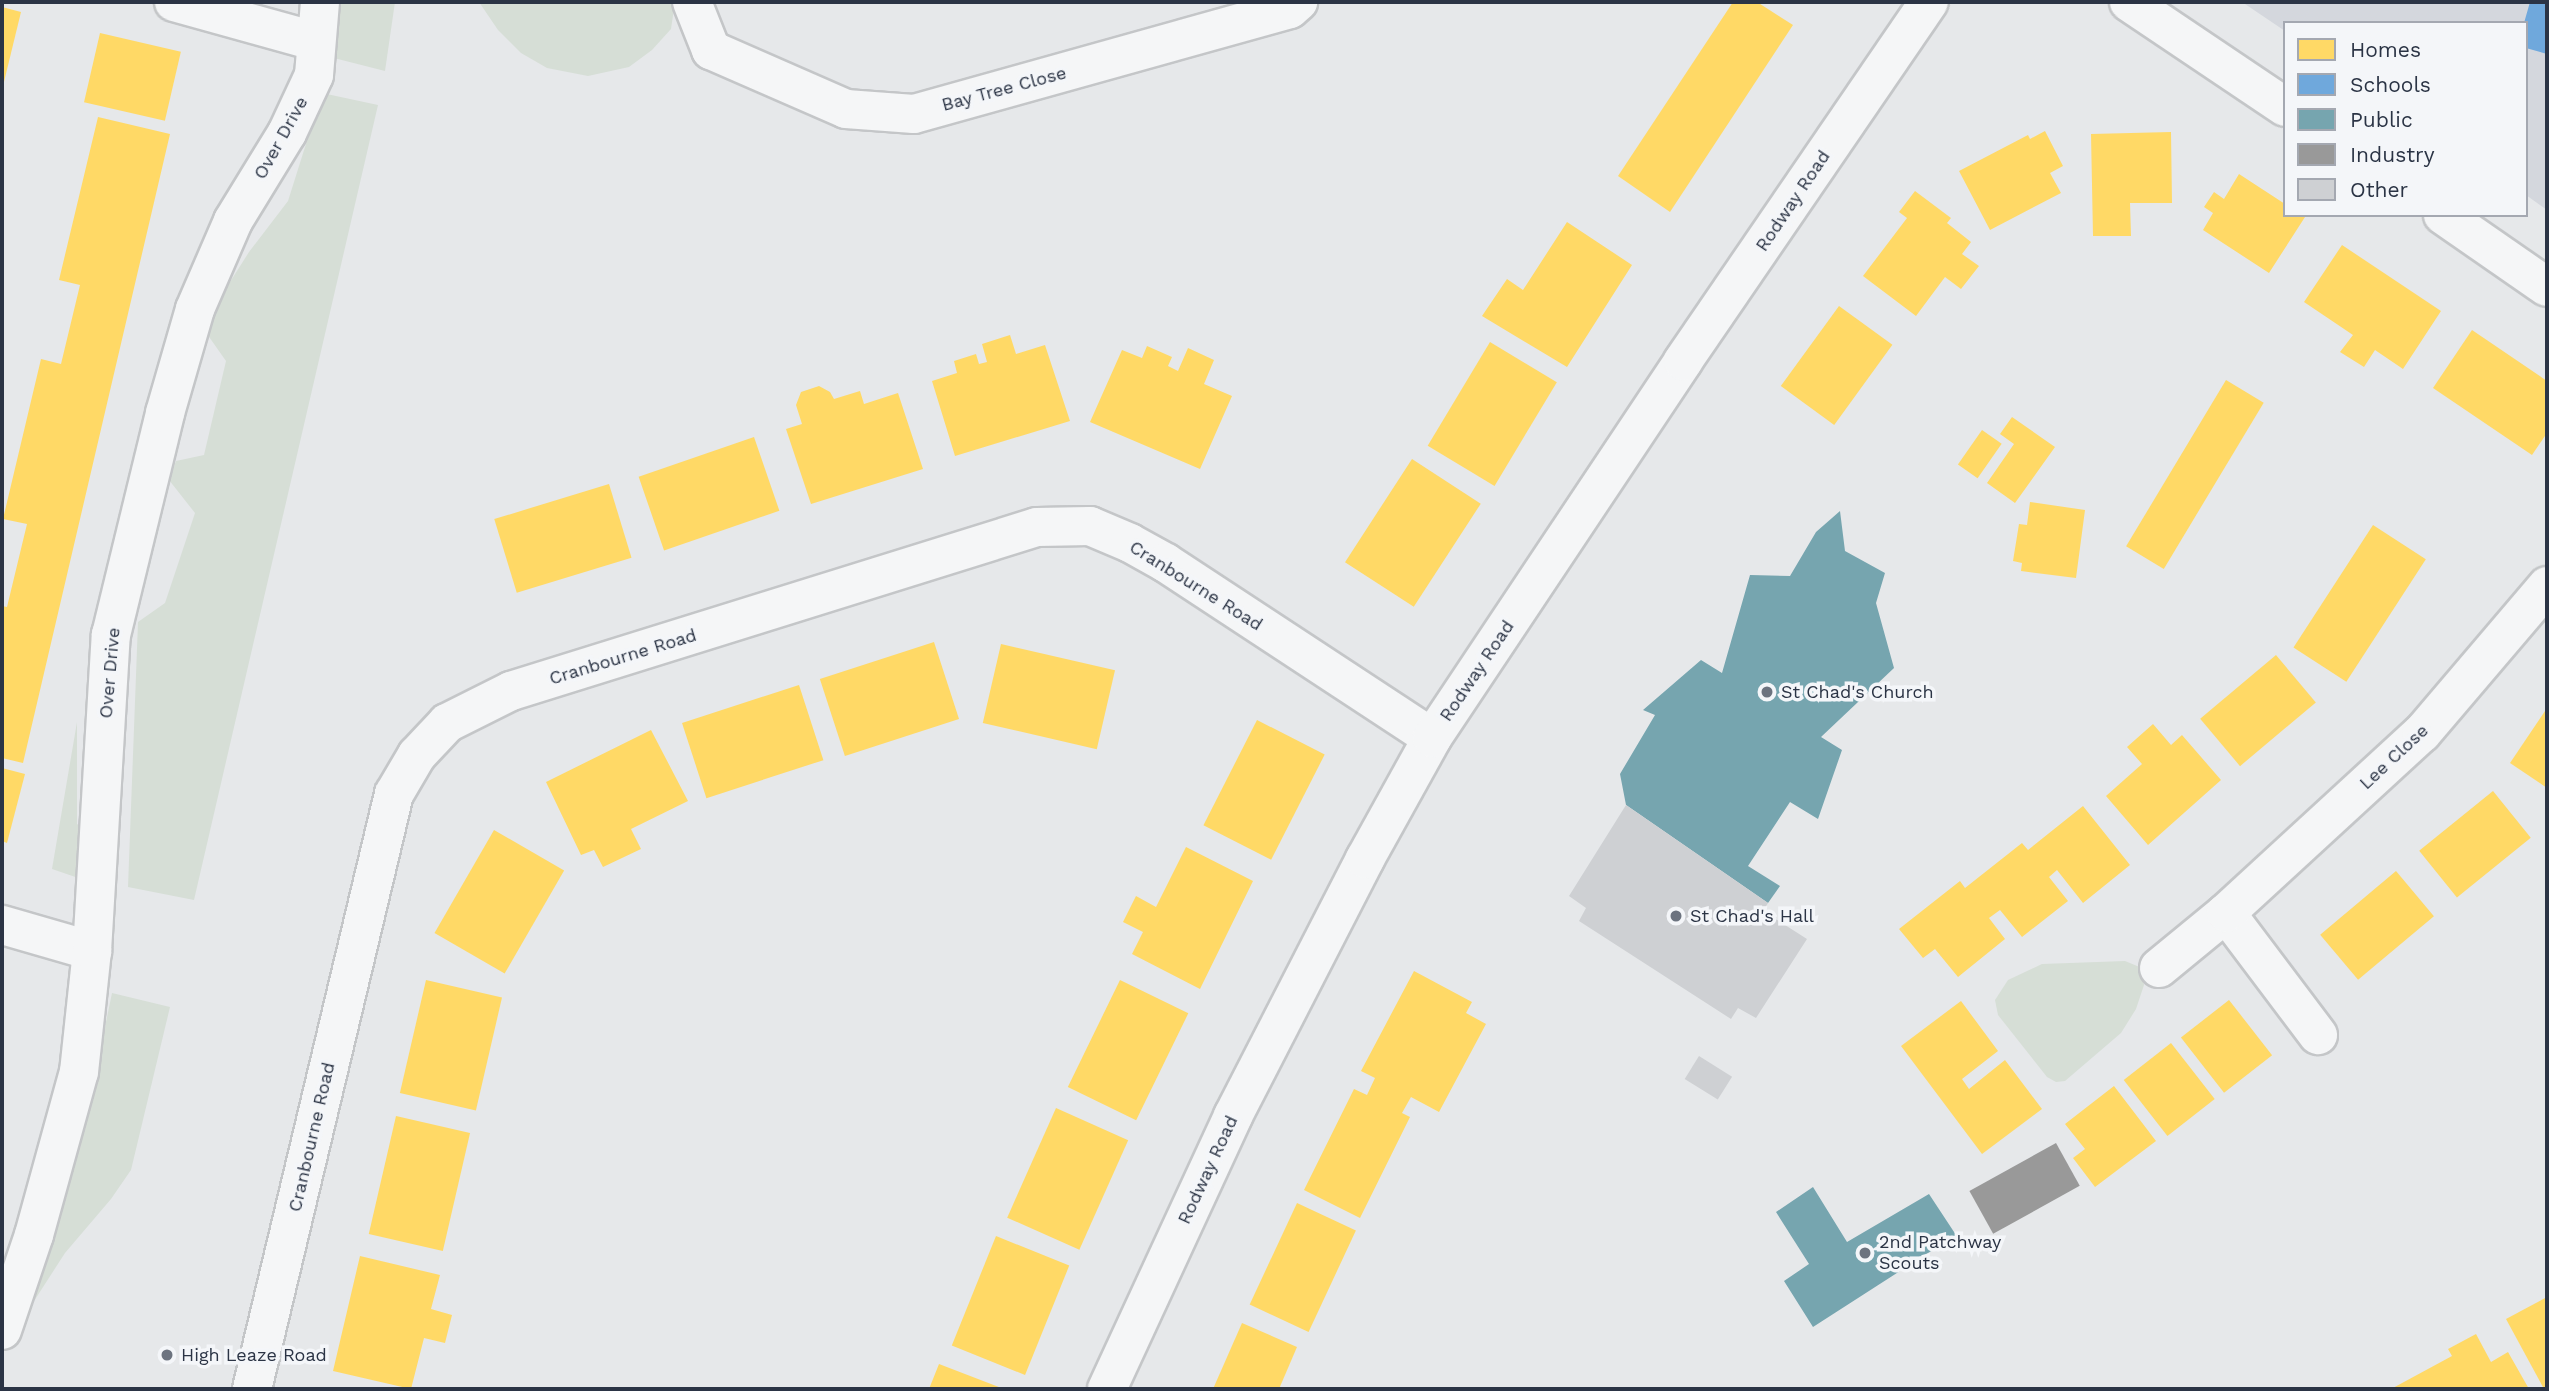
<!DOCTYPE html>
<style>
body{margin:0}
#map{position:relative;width:2549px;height:1391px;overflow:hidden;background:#e6e8ea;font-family:"Work Sans",sans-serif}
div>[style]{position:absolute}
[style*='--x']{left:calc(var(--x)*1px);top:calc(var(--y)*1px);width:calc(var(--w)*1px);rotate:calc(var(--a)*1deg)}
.built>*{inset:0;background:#d4d7dd}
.green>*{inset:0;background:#d6ded6}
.homes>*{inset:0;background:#ffd966;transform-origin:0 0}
.schools>*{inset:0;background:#6fa8dc}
.public>*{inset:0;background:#76a5af}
.industry>*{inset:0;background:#999;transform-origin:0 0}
.building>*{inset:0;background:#ced0d3;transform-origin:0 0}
.roads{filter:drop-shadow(2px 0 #c4c6c8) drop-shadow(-2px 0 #c4c6c8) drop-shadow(0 2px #c4c6c8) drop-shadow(0 -2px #c4c6c8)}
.minor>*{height:38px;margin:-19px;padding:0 19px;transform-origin:19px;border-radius:19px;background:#f5f6f7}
.dots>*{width:19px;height:19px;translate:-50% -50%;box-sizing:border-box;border:4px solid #f4f6f9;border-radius:50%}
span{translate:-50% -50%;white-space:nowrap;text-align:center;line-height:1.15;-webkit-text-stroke:7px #f4f6f9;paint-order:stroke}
.street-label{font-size:18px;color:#2b3445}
.poi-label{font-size:18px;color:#2b3445}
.left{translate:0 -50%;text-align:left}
.frame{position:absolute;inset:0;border:4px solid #2b3445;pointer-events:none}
.legend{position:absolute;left:2283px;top:21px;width:245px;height:196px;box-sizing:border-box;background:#f4f6f9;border:2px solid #a4a8b1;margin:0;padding:9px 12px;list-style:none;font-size:21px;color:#2b3445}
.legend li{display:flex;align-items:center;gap:14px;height:35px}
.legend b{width:35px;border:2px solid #a4a8b1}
</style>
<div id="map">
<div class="built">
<i style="clip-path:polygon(2242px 2px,2547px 2px,2547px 210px,2526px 195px,2526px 23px,2285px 23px,2285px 31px)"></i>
</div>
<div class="green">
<i style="clip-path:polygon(331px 2px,395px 2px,385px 71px,326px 56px)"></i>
<i style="clip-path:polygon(479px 2px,675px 2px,671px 29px,652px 50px,629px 67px,588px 76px,547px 68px,521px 53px,498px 30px)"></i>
<i style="clip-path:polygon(322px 93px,378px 105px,194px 900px,128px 887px,138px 622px,165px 603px,195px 513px,169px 480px,176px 461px,204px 455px,226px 361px,207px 334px,216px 304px,249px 252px,288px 201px)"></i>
<i style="clip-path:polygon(77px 722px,77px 824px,93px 834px,90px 882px,52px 869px)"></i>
<i style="clip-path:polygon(2125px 961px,2142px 968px,2144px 985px,2136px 1009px,2121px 1033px,2065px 1081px,2056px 1082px,2047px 1077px,1998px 1015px,1995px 1000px,2008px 980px,2042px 964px)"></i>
<i style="clip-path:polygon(112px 993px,170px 1007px,131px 1170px,111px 1199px,65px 1253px,25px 1315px,53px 1204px,80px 1148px)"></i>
</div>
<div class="homes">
<i style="clip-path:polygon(1733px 2px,1757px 2px,1793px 25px,1670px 212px,1618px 176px)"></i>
<i style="clip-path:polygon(2px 7px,21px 12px,3px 86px,2px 86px)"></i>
<i style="left:100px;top:33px;width:83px;height:71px;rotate:13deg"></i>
<i style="clip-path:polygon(98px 117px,170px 134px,23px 763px,2px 758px,2px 606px,7px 607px,27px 524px,3px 519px,41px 359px,61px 364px,80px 285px,59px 280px)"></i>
<i style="clip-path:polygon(2045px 131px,2063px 166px,2050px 173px,2061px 193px,1990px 230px,1959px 171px,2028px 135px,2030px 139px)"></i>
<i style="clip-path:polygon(2171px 132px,2172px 203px,2130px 203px,2131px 236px,2093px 236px,2091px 134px)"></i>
<i style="clip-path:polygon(2239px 174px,2285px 204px,2285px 215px,2305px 217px,2269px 273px,2203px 230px,2213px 213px,2204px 207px,2214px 192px,2224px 199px)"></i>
<i style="clip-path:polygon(1915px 191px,1951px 218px,1947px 223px,1971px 242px,1962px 254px,1979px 266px,1961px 289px,1945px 277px,1916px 316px,1863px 276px,1907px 218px,1899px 212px)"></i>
<i style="clip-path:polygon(1567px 222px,1632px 265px,1567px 367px,1482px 316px,1507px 279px,1523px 290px)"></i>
<i style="clip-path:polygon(2342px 245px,2441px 311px,2403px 369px,2375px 350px,2364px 367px,2340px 352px,2353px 335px,2304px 302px)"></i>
<i style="left:1839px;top:306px;width:66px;height:99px;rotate:36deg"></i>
<i style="clip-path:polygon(2472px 330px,2547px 381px,2547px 433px,2532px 455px,2433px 388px)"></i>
<i style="clip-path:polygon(1010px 335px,1016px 354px,1045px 345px,1070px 421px,955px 456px,932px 381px,957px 373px,954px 361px,976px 354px,979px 364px,987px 362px,982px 344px)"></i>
<i style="left:1490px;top:342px;width:78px;height:121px;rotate:31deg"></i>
<i style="clip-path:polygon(1147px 346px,1172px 357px,1168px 366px,1178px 371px,1188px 348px,1214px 360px,1204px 384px,1232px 396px,1200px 469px,1090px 422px,1122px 350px,1142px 358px)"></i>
<i style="left:2226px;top:380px;width:44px;height:194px;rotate:31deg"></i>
<i style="clip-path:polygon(819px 386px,830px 392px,834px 399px,860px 391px,864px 404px,898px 393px,923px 469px,811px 504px,786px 429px,802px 424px,796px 405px,801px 392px)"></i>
<i style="clip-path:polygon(2012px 417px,2055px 447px,2015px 503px,1987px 483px,2014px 444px,2000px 434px)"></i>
<i style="left:1982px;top:430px;width:24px;height:42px;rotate:35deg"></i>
<i style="left:754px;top:437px;width:78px;height:122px;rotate:71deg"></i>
<i style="left:1412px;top:459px;width:82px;height:123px;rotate:33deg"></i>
<i style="left:609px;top:484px;width:77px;height:120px;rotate:73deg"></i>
<i style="clip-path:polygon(2030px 502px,2085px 510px,2076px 578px,2021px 571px,2022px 563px,2013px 561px,2019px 524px,2027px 525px)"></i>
<i style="left:2373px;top:525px;width:63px;height:146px;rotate:33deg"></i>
<i style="left:934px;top:642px;width:81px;height:120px;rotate:72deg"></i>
<i style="left:1001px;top:644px;width:117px;height:81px;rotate:13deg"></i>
<i style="left:2276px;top:655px;width:62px;height:99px;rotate:50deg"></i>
<i style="left:799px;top:685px;width:79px;height:123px;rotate:72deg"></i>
<i style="clip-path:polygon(2547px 708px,2547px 788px,2510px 763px)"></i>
<i style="left:1257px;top:720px;width:76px;height:118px;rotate:27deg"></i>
<i style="clip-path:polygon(2153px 724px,2171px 745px,2182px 735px,2221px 780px,2148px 845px,2106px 796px,2142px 764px,2127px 747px)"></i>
<i style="clip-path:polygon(651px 730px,688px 801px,631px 829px,641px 849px,603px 867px,594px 850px,581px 855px,546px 782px)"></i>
<i style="clip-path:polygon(2px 768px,25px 774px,7px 843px,2px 841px)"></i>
<i style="left:2493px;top:791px;width:60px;height:95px;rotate:51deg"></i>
<i style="clip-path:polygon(2083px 806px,2130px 865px,2083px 903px,2057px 870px,2049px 877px,2068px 901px,2022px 937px,2000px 910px,1989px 918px,2005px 939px,1958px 977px,1935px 949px,1923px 958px,1899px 929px,1960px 881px,1965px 888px,2022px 843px,2028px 850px)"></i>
<i style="left:494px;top:830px;width:81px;height:119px;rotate:30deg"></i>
<i style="clip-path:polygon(1186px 847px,1253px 881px,1200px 989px,1132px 954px,1143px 932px,1123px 922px,1136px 896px,1156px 907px)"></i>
<i style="left:2396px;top:871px;width:59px;height:99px;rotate:50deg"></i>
<i style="clip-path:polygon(1414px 971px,1472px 1002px,1466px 1013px,1486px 1024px,1439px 1112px,1411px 1097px,1402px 1113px,1410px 1117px,1360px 1218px,1304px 1190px,1354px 1089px,1367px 1095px,1375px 1078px,1361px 1071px)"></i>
<i style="left:426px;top:980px;width:78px;height:116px;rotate:13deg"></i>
<i style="left:1120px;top:980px;width:76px;height:119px;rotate:26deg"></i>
<i style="left:2229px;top:1000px;width:70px;height:61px;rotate:52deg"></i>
<i style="clip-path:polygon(1961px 1001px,1998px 1051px,1962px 1079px,1969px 1089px,2005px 1060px,2042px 1109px,1982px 1154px,1901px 1046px)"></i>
<i style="left:2171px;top:1043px;width:71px;height:60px;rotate:52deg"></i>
<i style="clip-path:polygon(2114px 1086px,2156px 1141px,2095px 1187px,2073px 1158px,2085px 1149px,2065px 1124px)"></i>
<i style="left:1056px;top:1108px;width:79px;height:120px;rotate:24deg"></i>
<i style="left:396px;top:1116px;width:76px;height:121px;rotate:13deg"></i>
<i style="left:1297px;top:1203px;width:65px;height:112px;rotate:25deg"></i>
<i style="left:996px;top:1236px;width:79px;height:118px;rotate:22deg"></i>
<i style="clip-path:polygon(360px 1256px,440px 1275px,431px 1309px,452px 1315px,445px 1343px,424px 1338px,411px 1389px,333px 1371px)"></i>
<i style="clip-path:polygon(2547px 1297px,2547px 1389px,2544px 1389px,2506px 1319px)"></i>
<i style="clip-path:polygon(1242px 1323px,1297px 1347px,1279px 1389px,1213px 1389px)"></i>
<i style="clip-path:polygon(2476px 1334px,2491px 1362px,2508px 1352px,2529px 1389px,2391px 1389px,2452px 1356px,2448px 1349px)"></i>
<i style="clip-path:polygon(939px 1364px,1004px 1389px,929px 1389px)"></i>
</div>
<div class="schools">
<i style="clip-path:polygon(2530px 2px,2547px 2px,2547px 54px,2526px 48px,2526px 23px,2524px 23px)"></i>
</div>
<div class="public">
<i style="clip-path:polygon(1840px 511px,1845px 551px,1885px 573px,1876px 603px,1894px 668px,1821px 737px,1842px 750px,1818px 819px,1790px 802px,1748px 866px,1780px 886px,1768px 903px,1626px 805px,1620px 774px,1655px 715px,1643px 710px,1701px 660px,1722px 673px,1750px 575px,1790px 576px,1816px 532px)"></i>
<i style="clip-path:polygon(1813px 1187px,1847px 1242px,1929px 1194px,1956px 1235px,1813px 1327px,1784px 1281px,1809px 1264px,1776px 1212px)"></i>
</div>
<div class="industry">
<i style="left:2056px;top:1143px;width:49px;height:99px;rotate:61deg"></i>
</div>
<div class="building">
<i style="clip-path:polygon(1626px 805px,1768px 903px,1763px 911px,1807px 939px,1756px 1018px,1738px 1008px,1731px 1019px,1579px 921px,1586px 908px,1569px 896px)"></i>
<i style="left:1699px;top:1056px;width:39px;height:27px;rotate:32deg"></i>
</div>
<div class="roads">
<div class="minor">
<i style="--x:174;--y:2;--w:146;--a:15.5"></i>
<i style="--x:692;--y:2;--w:52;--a:68.4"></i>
<i style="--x:711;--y:50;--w:147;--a:23.6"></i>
<i style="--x:846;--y:109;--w:68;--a:4.2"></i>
<i style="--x:914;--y:114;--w:390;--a:-15.6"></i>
<i style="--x:1290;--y:9;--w:11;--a:-41"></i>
<i style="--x:2129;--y:2;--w:188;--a:33.9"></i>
<i style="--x:2443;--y:215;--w:126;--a:34.7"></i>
<i style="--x:2226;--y:913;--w:153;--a:53"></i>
<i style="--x:2;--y:925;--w:94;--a:16.1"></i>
<i style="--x:2159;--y:968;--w:87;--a:-39.4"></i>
<i style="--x:2226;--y:913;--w:266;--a:-42.6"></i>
<i style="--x:2422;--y:733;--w:193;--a:-49.6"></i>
<i style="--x:2;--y:1330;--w:100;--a:-71.4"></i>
<i style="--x:34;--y:1235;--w:169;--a:-74.6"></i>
<i style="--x:79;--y:1072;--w:122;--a:-83.9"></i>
<i style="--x:92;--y:951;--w:317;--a:-86.6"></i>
<i style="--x:111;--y:635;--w:228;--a:-76.3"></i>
<i style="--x:165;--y:413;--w:108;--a:-73.9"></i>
<i style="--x:195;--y:309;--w:96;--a:-66.6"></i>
<i style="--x:233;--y:221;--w:103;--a:-58.5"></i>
<i style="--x:287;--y:133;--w:64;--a:-65"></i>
<i style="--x:314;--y:75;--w:73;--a:-85.3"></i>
<i style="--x:252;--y:1389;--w:612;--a:-76.58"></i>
<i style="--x:394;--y:794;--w:45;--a:-59.5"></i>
<i style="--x:417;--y:755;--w:44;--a:-46.8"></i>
<i style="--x:447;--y:723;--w:72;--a:-26.6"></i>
<i style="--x:511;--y:691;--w:551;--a:-17.32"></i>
<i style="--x:1037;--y:527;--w:53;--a:-1.1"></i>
<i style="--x:1090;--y:526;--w:43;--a:23"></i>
<i style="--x:1130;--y:543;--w:41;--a:29.1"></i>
<i style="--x:1166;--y:563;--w:318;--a:33.3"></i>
<i style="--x:1107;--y:1389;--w:301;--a:-65.2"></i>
<i style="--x:1233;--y:1116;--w:289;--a:-62.8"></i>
<i style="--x:1365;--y:859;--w:138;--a:-61"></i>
<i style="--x:1432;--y:738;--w:453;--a:-56.3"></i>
<i style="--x:1683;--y:361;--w:435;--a:-55.6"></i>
</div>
</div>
<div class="dots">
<i style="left:1767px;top:692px;background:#6c737f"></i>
<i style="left:1676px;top:916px;background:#6c737f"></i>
<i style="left:1865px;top:1253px;background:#6c737f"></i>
<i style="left:167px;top:1355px;background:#6c737f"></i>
</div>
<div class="street-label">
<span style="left:1004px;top:89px;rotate:-15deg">Bay Tree Close</span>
<span style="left:281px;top:138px;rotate:-61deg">Over Drive</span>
<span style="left:1793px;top:201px;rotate:-56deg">Rodway Road</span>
<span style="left:1196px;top:586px;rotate:32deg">Cranbourne Road</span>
<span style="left:623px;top:657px;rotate:-17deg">Cranbourne Road</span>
<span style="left:1477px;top:671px;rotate:-56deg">Rodway Road</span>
<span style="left:110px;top:673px;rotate:-85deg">Over Drive</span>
<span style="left:2394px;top:757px;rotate:-43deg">Lee Close</span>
<span style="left:312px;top:1137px;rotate:-77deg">Cranbourne Road</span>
<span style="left:1208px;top:1170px;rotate:-65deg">Rodway Road</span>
</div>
<div class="poi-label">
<span class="left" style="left:1781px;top:692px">St Chad's Church</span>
<span class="left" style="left:1690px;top:916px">St Chad's Hall</span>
<span class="left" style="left:1879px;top:1253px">2nd Patchway<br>Scouts</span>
<span class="left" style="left:181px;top:1355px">High Leaze Road</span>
</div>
<div class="frame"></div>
<ul class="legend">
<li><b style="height:19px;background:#ffd966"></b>Homes</li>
<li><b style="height:19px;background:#6fa8dc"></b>Schools</li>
<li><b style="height:19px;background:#76a5af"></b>Public</li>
<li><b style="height:19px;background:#999"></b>Industry</li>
<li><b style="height:19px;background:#ced0d3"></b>Other</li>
</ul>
</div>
